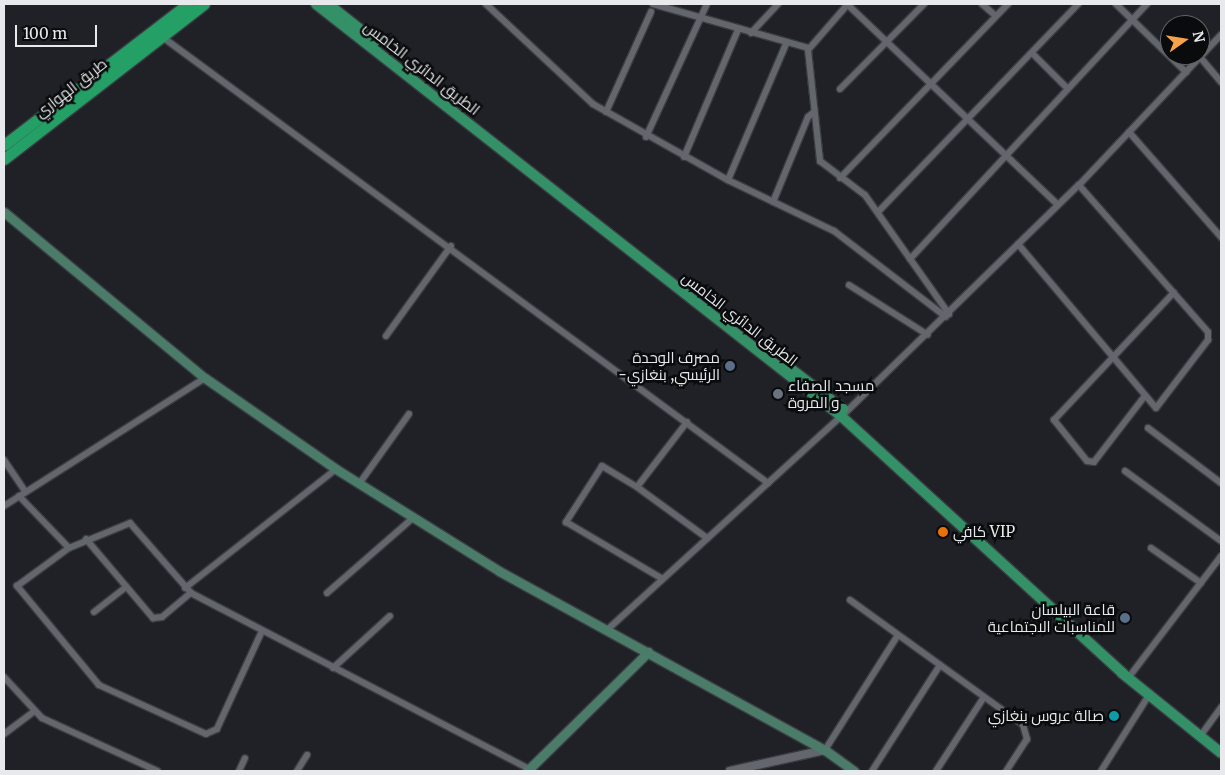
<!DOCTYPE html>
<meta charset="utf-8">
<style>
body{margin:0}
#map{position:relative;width:1225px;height:775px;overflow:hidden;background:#1f2127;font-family:Merriweather,Cairo,serif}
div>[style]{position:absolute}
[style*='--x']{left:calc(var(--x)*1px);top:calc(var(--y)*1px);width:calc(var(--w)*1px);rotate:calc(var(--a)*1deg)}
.roads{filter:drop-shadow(1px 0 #3a3c40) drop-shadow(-1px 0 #3a3c40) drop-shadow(0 1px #3a3c40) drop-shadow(0 -1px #3a3c40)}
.minor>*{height:6px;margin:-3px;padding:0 3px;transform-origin:3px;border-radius:3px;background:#63666c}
.tertiary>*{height:8px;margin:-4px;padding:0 4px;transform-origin:4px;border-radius:4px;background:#63666c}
.secondary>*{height:9px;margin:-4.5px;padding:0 4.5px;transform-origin:4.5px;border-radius:4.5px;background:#4b7b69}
.primary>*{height:10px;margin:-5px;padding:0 5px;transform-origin:5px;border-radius:5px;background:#349167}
.trunk>*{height:11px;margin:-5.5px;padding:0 5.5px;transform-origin:5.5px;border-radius:5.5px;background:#249f65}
.dots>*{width:14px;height:14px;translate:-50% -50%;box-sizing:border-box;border:2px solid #0a0b0d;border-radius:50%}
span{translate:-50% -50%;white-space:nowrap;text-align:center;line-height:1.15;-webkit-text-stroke:5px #0a0b0d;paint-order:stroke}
.street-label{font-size:15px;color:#e7e9ec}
.poi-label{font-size:15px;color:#e7e9ec}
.right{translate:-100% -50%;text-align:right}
.left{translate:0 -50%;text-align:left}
.frame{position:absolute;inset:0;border:5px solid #e7e9ec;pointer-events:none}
.north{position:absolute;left:1160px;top:15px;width:50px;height:50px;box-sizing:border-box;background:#0a0b0d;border:1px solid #626466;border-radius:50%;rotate:77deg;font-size:14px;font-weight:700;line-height:20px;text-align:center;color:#e7e9ec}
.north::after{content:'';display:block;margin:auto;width:18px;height:22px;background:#f7a149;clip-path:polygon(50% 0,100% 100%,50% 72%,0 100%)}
.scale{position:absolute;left:15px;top:25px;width:82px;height:22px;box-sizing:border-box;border:2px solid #e7e9ec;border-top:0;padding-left:6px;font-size:15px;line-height:18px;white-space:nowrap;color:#e7e9ec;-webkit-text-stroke:4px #0a0b0d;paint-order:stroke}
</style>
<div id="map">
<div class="roads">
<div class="minor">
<i style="--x:486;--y:4;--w:146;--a:43.1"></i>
<i style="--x:593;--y:104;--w:155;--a:29.4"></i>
<i style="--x:728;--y:180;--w:118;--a:25.7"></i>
<i style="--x:834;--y:231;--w:141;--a:37.5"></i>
<i style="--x:653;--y:4;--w:162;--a:15.8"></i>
<i style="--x:847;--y:4;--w:290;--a:43.6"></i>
<i style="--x:848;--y:4;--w:61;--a:131"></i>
<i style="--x:808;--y:50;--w:112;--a:83.8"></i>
<i style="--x:820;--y:161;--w:56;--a:37.1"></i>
<i style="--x:865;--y:195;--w:146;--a:54.8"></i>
<i style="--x:982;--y:4;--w:18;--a:41"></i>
<i style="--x:1116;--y:4;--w:98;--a:44.2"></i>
<i style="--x:751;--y:33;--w:40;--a:-47"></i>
<i style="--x:161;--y:36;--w:754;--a:36.37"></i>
<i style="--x:1032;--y:53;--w:49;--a:45"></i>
<i style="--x:1200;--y:57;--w:33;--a:50"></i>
<i style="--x:840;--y:89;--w:120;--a:-45.3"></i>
<i style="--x:606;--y:112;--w:110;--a:-65.8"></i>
<i style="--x:1129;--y:132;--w:140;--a:48.8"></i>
<i style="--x:646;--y:137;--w:146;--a:-65.4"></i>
<i style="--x:684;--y:157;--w:138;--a:-67"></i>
<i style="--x:840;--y:178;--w:242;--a:-46"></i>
<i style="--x:728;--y:180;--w:150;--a:-66.9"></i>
<i style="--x:773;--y:202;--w:92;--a:-67.6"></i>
<i style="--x:808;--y:117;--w:8;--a:-40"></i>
<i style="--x:878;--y:212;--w:289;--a:-46.1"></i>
<i style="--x:1018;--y:244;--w:214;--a:49.9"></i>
<i style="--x:1156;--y:408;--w:86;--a:-52.6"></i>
<i style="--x:1208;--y:340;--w:8;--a:-90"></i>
<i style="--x:1208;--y:332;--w:196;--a:-131.3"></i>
<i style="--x:910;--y:259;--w:348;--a:-47.1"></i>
<i style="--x:849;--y:285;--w:93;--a:32.3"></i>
<i style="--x:386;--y:336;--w:111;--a:-54.2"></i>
<i style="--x:1144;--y:397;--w:82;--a:127.6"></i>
<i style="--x:1094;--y:462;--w:7;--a:-172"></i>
<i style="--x:1087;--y:461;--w:53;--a:-128.8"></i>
<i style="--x:1054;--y:420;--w:175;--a:-46.8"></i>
<i style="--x:846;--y:412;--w:325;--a:-44.3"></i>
<i style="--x:1079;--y:185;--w:207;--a:-46.6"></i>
<i style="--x:687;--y:422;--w:82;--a:127.6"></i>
<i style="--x:637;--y:487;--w:87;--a:36.1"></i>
<i style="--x:1148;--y:428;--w:91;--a:37"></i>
<i style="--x:4;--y:460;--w:37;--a:56"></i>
<i style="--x:1125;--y:471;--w:119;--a:36.1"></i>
<i style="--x:359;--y:484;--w:86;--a:-54.5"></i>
<i style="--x:637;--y:487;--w:41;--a:-149"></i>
<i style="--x:602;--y:466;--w:67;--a:122.7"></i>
<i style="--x:566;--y:522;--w:110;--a:30.5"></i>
<i style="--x:19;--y:496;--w:72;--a:46.1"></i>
<i style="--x:4;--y:506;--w:238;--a:-32.5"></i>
<i style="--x:86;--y:539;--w:104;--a:49.7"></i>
<i style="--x:153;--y:618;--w:9;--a:-6"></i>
<i style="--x:162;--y:617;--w:38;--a:-40"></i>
<i style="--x:1151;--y:548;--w:61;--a:35"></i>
<i style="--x:185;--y:588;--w:192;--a:-38.2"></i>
<i style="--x:327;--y:593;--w:114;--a:-41.1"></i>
<i style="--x:850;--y:600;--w:213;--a:35.8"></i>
<i style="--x:1023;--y:725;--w:15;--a:74"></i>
<i style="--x:1027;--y:739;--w:38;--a:123"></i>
<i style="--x:94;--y:612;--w:41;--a:-38"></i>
<i style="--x:607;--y:630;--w:317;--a:-42.4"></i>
<i style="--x:262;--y:631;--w:108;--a:114.7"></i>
<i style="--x:217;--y:729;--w:12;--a:156"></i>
<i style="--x:206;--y:734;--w:118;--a:-155.4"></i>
<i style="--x:99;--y:685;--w:129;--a:-129.6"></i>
<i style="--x:17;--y:586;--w:64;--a:-36.2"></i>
<i style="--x:69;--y:548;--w:66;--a:-22.3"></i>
<i style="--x:130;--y:523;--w:93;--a:48.9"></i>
<i style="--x:191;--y:593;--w:381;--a:27.5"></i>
<i style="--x:333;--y:668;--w:77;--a:-42.4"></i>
<i style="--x:1132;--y:673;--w:147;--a:-52.7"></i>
<i style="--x:4;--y:677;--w:56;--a:47.2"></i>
<i style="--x:42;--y:718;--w:127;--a:24.7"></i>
<i style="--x:1204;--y:731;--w:29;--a:-54"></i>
<i style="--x:4;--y:734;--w:36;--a:-37"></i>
<i style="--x:825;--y:750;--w:136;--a:-57.6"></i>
<i style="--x:239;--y:771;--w:14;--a:-65"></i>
<i style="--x:297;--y:771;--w:19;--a:-58"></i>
<i style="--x:872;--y:771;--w:126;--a:-57.3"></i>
<i style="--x:936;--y:771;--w:88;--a:-57"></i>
<i style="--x:1101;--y:771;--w:90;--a:-57.7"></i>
</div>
<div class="tertiary">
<i style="--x:730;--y:771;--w:97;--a:-12.5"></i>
</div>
<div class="secondary">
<i style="--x:4;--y:212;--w:261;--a:39.6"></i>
<i style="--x:205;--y:378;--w:160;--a:34.8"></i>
<i style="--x:336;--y:469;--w:192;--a:32"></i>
<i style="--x:499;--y:571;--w:372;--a:28.8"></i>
<i style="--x:825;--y:750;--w:36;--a:36"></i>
<i style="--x:527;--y:771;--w:170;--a:-44.5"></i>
</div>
<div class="primary">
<i style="--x:316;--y:4;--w:667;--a:38.12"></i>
<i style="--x:841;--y:416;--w:381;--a:42.4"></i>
<i style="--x:1122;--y:673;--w:127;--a:38.9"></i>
<i style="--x:328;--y:4;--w:60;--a:38.2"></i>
<i style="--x:787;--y:366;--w:71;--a:37.5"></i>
</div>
<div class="trunk">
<i style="--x:4;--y:145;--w:232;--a:-37.5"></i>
<i style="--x:4;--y:159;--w:253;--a:-37.8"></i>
</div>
</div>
<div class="dots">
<i style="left:730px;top:366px;background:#5c6f8a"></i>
<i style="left:778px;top:394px;background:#6b7280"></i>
<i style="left:943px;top:532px;background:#e8710a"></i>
<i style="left:1125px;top:618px;background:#5c6f8a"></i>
<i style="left:1114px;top:716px;background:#0f9aa8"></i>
</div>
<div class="street-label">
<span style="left:422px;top:68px;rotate:38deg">الطريق الدائري الخامس</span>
<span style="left:71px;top:88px;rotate:-38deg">طريق الهواري</span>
<span style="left:740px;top:319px;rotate:38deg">الطريق الدائري الخامس</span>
</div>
<div class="poi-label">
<span class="right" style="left:720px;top:366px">مصرف الوحدة<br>-الرئيسي, بنغازي</span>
<span class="left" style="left:788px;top:394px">مسجد الصفاء<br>و المروة</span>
<span class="left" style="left:953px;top:532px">كافي VIP</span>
<span class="right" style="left:1115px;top:618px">قاعة البيلسان<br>للمناسبات الاجتماعية</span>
<span class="right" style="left:1104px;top:716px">صالة عروس بنغازي</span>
</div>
<div class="frame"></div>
<div class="north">N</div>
<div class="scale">100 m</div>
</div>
